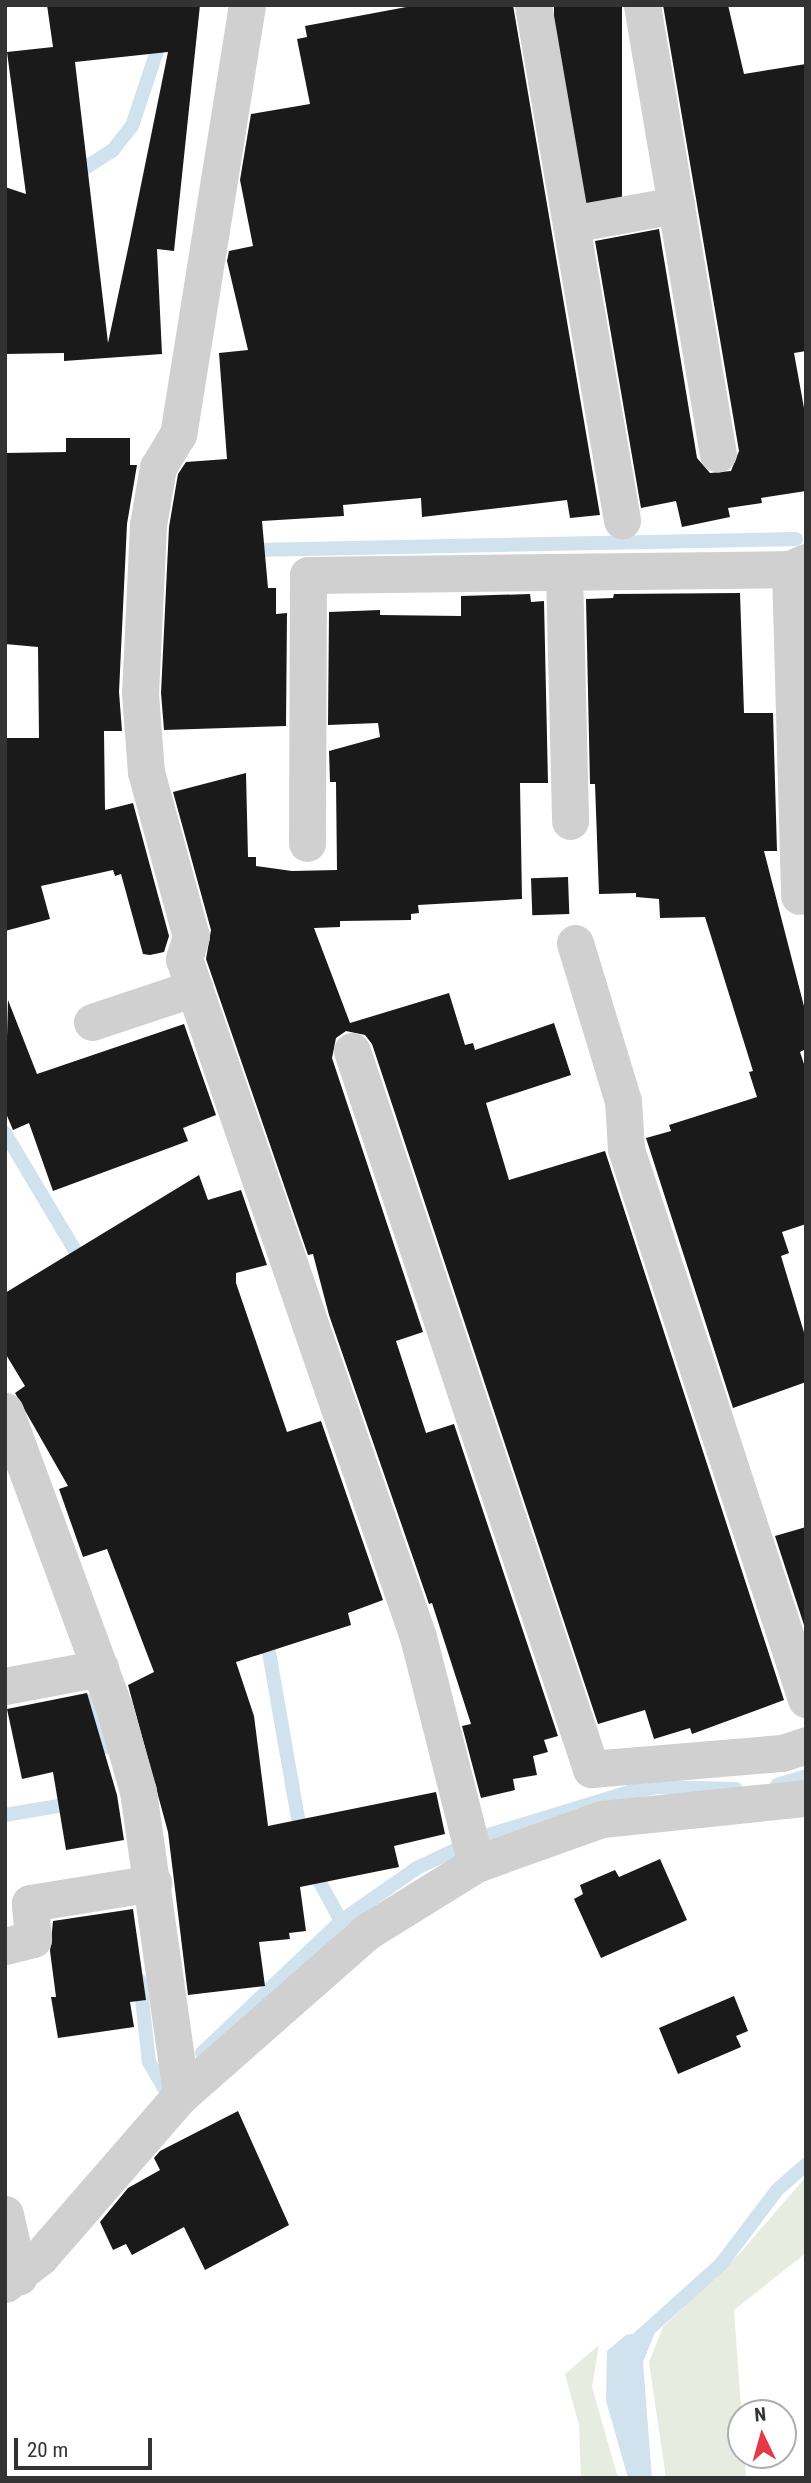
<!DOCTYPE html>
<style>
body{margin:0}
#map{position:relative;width:811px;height:2483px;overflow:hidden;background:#fff;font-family:"Roboto Condensed",sans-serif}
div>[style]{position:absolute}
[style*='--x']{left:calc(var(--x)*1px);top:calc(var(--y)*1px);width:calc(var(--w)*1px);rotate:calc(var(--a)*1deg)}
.green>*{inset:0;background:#e6ecdf}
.water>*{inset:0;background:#cfe2ee}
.stream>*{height:14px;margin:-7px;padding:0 7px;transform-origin:7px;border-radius:7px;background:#cfe2ee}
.building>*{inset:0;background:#1a1a1a;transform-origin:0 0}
.street>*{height:37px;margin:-18.5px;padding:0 18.5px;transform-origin:18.5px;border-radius:18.5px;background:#d0d0d0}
span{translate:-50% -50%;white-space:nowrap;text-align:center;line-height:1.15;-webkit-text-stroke:7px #fff;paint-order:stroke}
.frame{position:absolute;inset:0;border:7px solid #333;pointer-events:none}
.north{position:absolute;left:727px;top:2399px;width:70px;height:70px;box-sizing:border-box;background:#fff;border:2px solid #adadad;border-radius:50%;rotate:355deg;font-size:19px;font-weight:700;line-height:28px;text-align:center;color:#333}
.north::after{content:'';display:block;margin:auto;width:24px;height:32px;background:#e63946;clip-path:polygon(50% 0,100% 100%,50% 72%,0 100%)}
.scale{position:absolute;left:14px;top:2438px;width:138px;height:32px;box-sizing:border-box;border:4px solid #333;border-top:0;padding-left:9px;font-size:21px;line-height:24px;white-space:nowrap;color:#333;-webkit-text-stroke:5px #fff;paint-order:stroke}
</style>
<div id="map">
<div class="green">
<i style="clip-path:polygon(806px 2177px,806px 2253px,734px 2310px,746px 2478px,666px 2478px,649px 2362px,663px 2327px,739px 2254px)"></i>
<i style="clip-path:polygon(599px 2345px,592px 2387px,618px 2478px,581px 2478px,579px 2425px,565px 2374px)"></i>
</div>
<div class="water">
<i style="clip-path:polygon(656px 2330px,643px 2362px,652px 2478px,628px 2478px,606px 2401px,607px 2351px,626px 2335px)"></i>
</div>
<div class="stream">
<i style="--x:71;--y:177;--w:50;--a:-32.7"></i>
<i style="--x:113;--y:150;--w:31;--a:-52"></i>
<i style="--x:132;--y:126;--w:95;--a:-71.6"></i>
<i style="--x:248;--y:550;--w:548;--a:-1.15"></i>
<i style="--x:5;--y:1133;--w:156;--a:59.2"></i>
<i style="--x:266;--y:1635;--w:204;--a:80.1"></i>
<i style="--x:88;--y:1701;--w:50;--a:67.6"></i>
<i style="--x:777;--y:1785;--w:30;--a:-17"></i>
<i style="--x:5;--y:1815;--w:71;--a:-9.7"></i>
<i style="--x:312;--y:1868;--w:60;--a:61.3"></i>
<i style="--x:341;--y:1921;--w:93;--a:-34.9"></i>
<i style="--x:417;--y:1868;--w:72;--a:-25.5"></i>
<i style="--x:482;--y:1837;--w:154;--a:-17"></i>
<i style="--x:629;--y:1792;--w:27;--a:-10"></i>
<i style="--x:656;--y:1787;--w:80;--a:1.4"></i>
<i style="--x:140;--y:1981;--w:81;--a:83.7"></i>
<i style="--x:149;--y:2062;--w:34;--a:60"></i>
<i style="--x:166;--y:2091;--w:6;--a:-45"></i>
<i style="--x:202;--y:2053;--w:192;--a:-43.5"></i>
<i style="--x:630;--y:2346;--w:122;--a:-42"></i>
<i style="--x:721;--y:2264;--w:94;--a:-52.8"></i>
<i style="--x:778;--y:2189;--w:37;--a:-41"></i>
</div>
<div class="building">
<i style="clip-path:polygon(evenodd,47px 5px,200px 5px,174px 251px,157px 249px,162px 354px,64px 361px,64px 353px,5px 354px,5px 187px,26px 194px,7px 52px,53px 47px,47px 5px,168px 52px,129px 244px,108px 343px,75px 62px,168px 52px)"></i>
<i style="clip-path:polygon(417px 5px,513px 5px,600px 515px,570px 518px,567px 500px,422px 517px,421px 498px,343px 505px,344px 516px,262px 521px,268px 588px,276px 588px,276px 614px,287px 613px,286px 726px,164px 730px,161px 693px,169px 527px,178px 474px,186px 462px,227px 459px,219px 353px,248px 350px,227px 261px,229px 251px,253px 246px,240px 180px,251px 114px,310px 104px,297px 39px,307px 37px,305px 26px)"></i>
<i style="left:554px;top:5px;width:68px;height:198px"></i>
<i style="clip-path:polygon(663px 5px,728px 5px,744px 74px,806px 64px,806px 351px,794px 353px,806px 419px,806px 491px,761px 498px,762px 503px,728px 508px,730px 517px,682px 527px,676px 501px,641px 508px,595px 241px,659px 229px,697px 458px,710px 473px,731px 471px,739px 451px)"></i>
<i style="clip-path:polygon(66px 438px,130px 438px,130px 465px,137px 465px,127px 524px,119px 692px,122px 731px,104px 731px,105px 810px,133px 803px,169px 936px,164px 952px,150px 955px,143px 954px,121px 874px,115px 876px,113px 870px,41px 886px,50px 919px,5px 931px,5px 738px,39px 738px,38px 647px,5px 644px,5px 453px,66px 452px)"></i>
<i style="clip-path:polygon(740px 593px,744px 713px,773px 713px,777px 851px,764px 851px,806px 1014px,806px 1049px,800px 1052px,806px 1070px,806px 1224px,782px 1232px,789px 1253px,781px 1256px,806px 1339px,806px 1382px,733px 1408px,646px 1138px,671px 1131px,669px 1125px,757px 1097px,749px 1072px,753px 1071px,705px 917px,660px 918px,659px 899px,636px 897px,636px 893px,599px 894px,595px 784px,590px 784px,586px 599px,613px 598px,614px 594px)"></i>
<i style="clip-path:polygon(530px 594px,531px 602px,544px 601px,548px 783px,520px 783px,522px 899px,418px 905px,419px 913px,411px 914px,411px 920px,340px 921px,340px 927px,314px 928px,350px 1023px,449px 993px,465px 1045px,473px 1043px,475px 1050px,554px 1023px,571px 1075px,486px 1103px,509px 1180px,605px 1151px,784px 1700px,692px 1734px,690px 1728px,654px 1739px,645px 1710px,598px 1724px,372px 1044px,365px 1035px,346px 1031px,336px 1038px,332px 1058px,423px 1332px,396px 1341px,426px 1433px,454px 1424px,558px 1736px,544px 1740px,548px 1752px,533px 1756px,537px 1775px,513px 1779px,515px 1790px,481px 1798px,462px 1726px,471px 1724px,432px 1603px,429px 1604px,329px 1315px,313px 1254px,308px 1255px,206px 959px,211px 930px,173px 792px,246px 773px,248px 857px,256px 857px,256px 866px,292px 871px,337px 870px,336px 782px,330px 782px,329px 751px,380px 737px,378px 723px,328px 725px,329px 612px,380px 610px,380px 615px,461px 616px,461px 596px)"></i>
<i style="left:568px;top:877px;width:37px;height:37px;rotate:88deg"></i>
<i style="clip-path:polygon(8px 1000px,37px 1074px,184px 1024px,216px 1115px,183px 1128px,188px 1141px,53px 1191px,29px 1123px,13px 1130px,5px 1111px)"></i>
<i style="clip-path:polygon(199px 1175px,208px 1200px,241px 1190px,267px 1265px,236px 1273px,236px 1283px,287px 1432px,321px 1421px,383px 1600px,348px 1613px,351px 1625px,236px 1662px,254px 1716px,268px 1826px,436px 1792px,445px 1834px,394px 1846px,399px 1867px,300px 1887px,306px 1931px,289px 1933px,290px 1939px,259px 1942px,265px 1986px,188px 1995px,168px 1832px,128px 1685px,154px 1672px,107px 1549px,83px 1557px,59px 1489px,68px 1486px,15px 1393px,25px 1386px,5px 1353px,5px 1293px)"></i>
<i style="clip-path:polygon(806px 1527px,806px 1631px,775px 1536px)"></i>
<i style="clip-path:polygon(87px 1693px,117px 1795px,124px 1840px,66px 1850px,53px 1772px,22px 1779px,7px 1709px)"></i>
<i style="clip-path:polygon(660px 1859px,687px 1920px,601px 1958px,574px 1899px,583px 1894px,580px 1885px,615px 1870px,619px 1877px)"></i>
<i style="clip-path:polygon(133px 1909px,146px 2000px,130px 2002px,134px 2027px,58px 2038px,51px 1997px,56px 1997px,50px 1951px,53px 1921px)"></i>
<i style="clip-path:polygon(734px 1996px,748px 2031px,736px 2036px,741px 2047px,678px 2074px,659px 2028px)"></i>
<i style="clip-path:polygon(238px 2111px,289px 2225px,205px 2270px,184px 2227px,132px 2255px,126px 2244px,113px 2250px,100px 2222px,128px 2188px,160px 2170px,154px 2158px,160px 2151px)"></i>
</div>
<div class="street">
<i style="--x:247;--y:5;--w:435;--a:99.1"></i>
<i style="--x:178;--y:434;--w:39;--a:121"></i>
<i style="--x:158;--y:467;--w:59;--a:99.8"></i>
<i style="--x:148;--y:525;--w:168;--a:92.7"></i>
<i style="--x:140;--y:693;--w:79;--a:85.7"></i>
<i style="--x:146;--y:772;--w:170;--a:74.7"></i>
<i style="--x:191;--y:936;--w:24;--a:107"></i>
<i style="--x:184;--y:959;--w:717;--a:70.96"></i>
<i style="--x:418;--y:1637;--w:234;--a:75.7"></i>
<i style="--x:533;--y:5;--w:523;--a:80.2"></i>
<i style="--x:642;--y:5;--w:455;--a:80.4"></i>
<i style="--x:571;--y:224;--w:107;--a:-10.3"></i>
<i style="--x:790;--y:569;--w:327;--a:88.4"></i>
<i style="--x:564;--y:572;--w:249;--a:88.6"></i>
<i style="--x:307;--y:843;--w:268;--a:-89.8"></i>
<i style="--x:308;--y:575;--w:482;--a:-0.7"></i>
<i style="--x:790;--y:569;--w:17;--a:-24"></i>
<i style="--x:575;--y:943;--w:165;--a:73.1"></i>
<i style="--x:623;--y:1101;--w:48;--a:86.4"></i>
<i style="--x:626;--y:1149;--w:579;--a:71.88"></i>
<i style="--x:92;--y:1022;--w:108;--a:-18.4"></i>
<i style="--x:352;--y:1051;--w:757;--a:71.59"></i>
<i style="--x:591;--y:1769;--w:192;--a:-4.8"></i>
<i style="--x:782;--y:1753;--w:25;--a:-18"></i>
<i style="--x:5;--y:1411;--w:315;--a:69.8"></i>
<i style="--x:114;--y:1707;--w:87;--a:74.1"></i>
<i style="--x:138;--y:1791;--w:307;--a:81.9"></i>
<i style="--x:5;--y:1686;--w:97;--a:-10.7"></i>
<i style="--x:5;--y:1946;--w:29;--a:-14"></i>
<i style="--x:33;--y:1939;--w:36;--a:-95"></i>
<i style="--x:30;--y:1903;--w:125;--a:-9.2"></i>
<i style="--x:5;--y:2214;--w:64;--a:77.3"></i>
<i style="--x:5;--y:2284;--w:44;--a:-37.6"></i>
<i style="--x:40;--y:2257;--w:215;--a:-49"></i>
<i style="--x:181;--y:2095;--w:249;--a:-41.3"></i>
<i style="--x:368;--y:1931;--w:127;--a:-31.8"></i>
<i style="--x:476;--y:1864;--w:134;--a:-19.7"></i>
<i style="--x:602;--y:1819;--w:205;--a:-5.9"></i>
</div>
<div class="frame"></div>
<div class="north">N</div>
<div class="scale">20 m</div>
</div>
